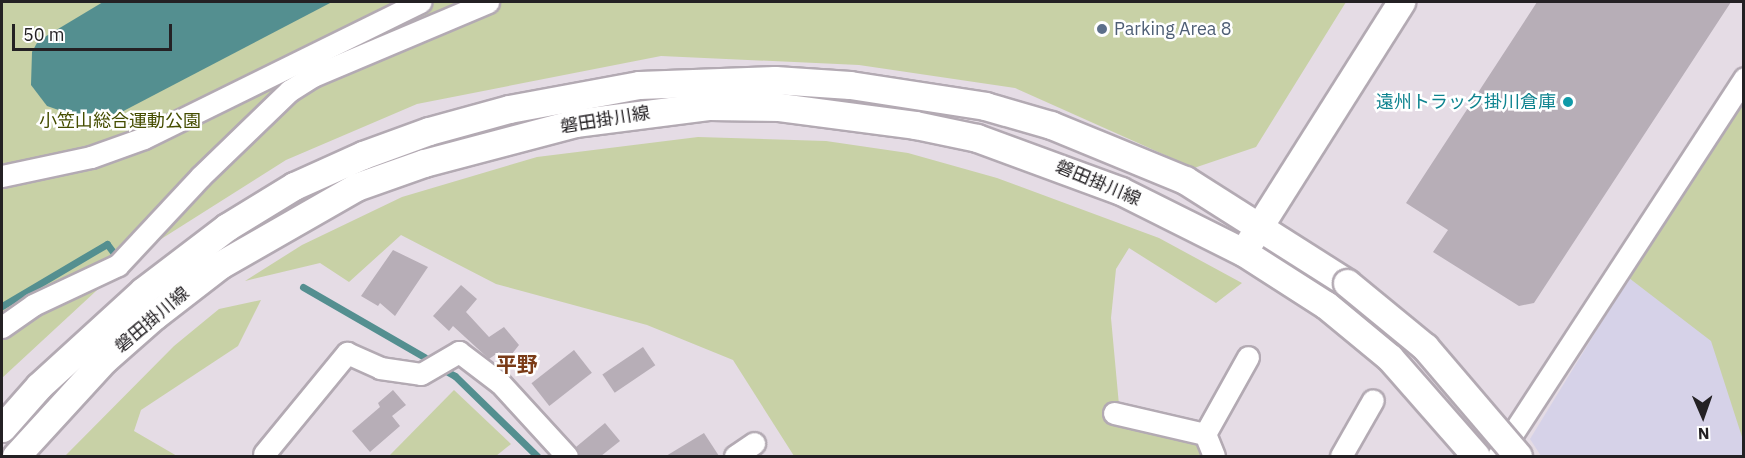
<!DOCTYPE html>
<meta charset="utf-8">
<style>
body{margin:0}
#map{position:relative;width:1745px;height:458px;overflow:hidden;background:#e5dce5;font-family:"IBM Plex Sans","Noto Sans JP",sans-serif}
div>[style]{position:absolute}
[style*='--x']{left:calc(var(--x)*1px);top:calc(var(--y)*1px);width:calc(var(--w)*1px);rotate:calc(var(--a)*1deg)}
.industrial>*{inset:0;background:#d6d2e8}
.green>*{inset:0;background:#c8d1a6}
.water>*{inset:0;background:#548f90}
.stream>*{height:7px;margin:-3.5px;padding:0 3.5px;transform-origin:3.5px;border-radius:3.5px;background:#548f90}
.building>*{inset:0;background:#b7aeb7;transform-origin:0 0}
.roads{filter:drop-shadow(2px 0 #b3aab3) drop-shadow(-2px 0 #b3aab3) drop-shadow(0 2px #b3aab3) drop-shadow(0 -2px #b3aab3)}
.minor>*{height:21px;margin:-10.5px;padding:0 10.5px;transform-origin:10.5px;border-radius:10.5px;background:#fff}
.major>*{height:27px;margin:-13.5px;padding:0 13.5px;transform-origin:13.5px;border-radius:13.5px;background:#fff}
.bridges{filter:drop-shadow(2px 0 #b3aab3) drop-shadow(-2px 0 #b3aab3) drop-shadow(0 2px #b3aab3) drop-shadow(0 -2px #b3aab3)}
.major-bridge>*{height:27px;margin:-13.5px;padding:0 13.5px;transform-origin:13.5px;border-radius:13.5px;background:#fff}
.dots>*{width:16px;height:16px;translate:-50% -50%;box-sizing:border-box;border:3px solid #fff;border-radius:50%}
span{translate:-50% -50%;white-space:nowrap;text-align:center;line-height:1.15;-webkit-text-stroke:5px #fff;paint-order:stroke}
.service-label{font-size:18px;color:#4e5e75}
.left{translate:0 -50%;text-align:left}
.culture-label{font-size:18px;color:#0d838f}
.right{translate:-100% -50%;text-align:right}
.street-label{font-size:18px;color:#242124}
.park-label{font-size:18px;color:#454d00}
.quarter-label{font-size:21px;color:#7a3b17;font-weight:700}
.frame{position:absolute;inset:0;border:3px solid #242124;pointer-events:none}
.north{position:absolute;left:1673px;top:386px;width:60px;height:60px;-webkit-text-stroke:4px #fff;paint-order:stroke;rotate:178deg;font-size:16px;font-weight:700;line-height:24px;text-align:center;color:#242124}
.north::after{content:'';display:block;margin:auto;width:21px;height:27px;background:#242124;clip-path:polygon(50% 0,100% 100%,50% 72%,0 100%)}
.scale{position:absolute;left:12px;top:24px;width:160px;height:27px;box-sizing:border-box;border:3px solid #242124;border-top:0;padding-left:8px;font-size:18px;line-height:21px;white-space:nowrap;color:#242124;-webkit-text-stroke:4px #fff;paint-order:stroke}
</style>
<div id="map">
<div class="industrial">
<i style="clip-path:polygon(1652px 240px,1743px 321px,1743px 456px,1541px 456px,1530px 439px)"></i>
</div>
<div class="green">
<i style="clip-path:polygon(2px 2px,1346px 2px,1256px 147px,1194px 168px,1015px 88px,859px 65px,661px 56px,417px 104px,286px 160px,158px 241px,166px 232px,149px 242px,2px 378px)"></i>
<i style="clip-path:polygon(1743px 95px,1743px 440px,1711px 341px,1629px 278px)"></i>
<i style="clip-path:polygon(698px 137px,826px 141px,908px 153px,997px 178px,1159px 238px,1242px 283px,1216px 303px,1129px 248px,1116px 269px,1111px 318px,1119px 405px,1136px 417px,1219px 424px,1211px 456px,794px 456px,733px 360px,647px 325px,496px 284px,401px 235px,349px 282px,320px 263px,245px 281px,302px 245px,402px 197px,537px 157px)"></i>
<i style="clip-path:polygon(261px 300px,238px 346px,141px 410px,134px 431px,177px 456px,65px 456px,174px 346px,219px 309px)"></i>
<i style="clip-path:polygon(454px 390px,511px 444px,496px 456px,389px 456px)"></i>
</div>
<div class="water">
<i style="clip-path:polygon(103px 2px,332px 2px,112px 117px,76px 116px,47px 106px,31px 85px,32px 52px,38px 41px)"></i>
</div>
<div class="stream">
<i style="--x:303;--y:287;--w:140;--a:30"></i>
<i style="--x:2;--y:306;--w:122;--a:-30.6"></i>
<i style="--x:107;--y:244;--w:10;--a:53"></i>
<i style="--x:441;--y:368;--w:16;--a:30"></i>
<i style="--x:455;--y:376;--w:115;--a:44.3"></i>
</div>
<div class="building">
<i style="clip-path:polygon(1537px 2px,1731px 2px,1534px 303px,1519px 306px,1433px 252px,1448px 230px,1406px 203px)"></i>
<i style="clip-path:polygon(393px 250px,428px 267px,395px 316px,380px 303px,378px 306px,361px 296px)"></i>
<i style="clip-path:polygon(461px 285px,477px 299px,466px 312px,489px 337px,504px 327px,519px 345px,508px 359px,499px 352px,489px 359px,453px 326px,449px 331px,433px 316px)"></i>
<i style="left:643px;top:347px;width:22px;height:49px;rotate:56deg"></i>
<i style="left:574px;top:350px;width:29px;height:54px;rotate:52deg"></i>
<i style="clip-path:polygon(393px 390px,406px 405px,392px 416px,400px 426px,370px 452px,352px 431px,380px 407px,378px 403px)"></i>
<i style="clip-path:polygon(605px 423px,620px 441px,601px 456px,579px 456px,576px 447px)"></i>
<i style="clip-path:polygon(704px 433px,719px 456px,666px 456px)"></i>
</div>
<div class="roads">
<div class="minor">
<i style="--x:2;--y:176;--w:91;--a:-12.1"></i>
<i style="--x:91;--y:157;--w:56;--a:-19.7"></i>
<i style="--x:144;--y:138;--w:308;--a:-26.2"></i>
<i style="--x:2;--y:327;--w:38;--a:-35"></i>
<i style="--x:33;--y:305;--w:94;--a:-25.2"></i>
<i style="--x:118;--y:265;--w:120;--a:-47"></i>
<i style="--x:200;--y:177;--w:124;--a:-44"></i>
<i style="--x:289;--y:91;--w:28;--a:-32"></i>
<i style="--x:313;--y:76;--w:190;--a:-22.9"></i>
<i style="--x:1114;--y:413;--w:93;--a:13"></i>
<i style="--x:264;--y:454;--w:131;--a:-50.6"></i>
<i style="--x:347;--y:353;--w:36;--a:24"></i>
<i style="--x:380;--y:368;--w:41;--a:8.3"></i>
<i style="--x:421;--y:374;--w:44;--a:-30.1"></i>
<i style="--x:459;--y:352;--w:51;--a:37.1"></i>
<i style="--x:500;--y:383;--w:99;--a:47.5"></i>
<i style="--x:735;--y:456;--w:23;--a:-34"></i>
<i style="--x:1214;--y:456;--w:24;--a:-112"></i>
<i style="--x:1205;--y:434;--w:88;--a:-60.8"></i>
<i style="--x:1341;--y:456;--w:64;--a:-60.3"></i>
<i style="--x:1498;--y:456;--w:451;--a:-56.9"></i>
</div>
<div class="major">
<i style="--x:1250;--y:241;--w:283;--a:-57.7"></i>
<i style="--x:2;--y:428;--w:56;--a:-48.6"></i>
<i style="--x:39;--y:386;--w:141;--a:-42.4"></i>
<i style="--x:143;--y:291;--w:106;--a:-37.3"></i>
<i style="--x:227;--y:227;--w:79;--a:-31.5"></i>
<i style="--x:294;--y:186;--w:76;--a:-24.2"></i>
<i style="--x:363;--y:155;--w:70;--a:-20"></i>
<i style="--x:429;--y:131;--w:83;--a:-15.4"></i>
<i style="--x:509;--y:109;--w:132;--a:-10.5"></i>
<i style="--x:639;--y:85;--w:136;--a:-2.1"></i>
<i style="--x:775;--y:80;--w:75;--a:3.8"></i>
<i style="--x:850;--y:85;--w:137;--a:8.8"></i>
<i style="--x:985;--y:106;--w:69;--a:16.1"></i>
<i style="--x:1051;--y:125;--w:145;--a:22.3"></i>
<i style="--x:1185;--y:180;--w:192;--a:32.4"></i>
<i style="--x:16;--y:456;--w:132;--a:-47.5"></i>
<i style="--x:105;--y:359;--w:65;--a:-41.3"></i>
<i style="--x:154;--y:316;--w:83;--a:-37.7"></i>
<i style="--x:220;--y:265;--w:157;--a:-29.8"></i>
<i style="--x:356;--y:187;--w:72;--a:-19.4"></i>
<i style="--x:424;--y:163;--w:156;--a:-14.8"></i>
<i style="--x:575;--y:123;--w:136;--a:-7.2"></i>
<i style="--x:710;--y:106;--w:69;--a:0.8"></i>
<i style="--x:779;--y:107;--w:137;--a:7.5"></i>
<i style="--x:915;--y:125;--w:63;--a:11.8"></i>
<i style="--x:977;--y:138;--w:153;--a:20.2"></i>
<i style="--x:1121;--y:191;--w:136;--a:26.6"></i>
<i style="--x:1243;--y:252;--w:98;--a:32.6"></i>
<i style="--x:1326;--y:305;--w:83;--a:39.6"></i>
<i style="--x:1390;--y:358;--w:130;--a:48.7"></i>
</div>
</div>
<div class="bridges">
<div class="major-bridge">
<i style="--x:1347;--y:283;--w:101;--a:39.4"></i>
<i style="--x:1425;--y:347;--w:143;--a:49.5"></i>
</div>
</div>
<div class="dots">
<i style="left:1102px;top:29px;background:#5c6f8a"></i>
<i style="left:1568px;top:102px;background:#0f9aa8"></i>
</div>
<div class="service-label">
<span class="left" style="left:1114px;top:29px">Parking Area 8</span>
</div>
<div class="culture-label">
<span class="right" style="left:1556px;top:102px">遠州トラック掛川倉庫</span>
</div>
<div class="street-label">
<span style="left:605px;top:120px;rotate:-9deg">磐田掛川線</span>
<span style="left:1098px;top:183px;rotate:23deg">磐田掛川線</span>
<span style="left:152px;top:320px;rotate:-40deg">磐田掛川線</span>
</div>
<div class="park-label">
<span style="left:120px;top:121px">小笠山総合運動公園</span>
</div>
<div class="quarter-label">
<span style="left:517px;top:364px">平野</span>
</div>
<div class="frame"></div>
<div class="north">N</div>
<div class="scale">50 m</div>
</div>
